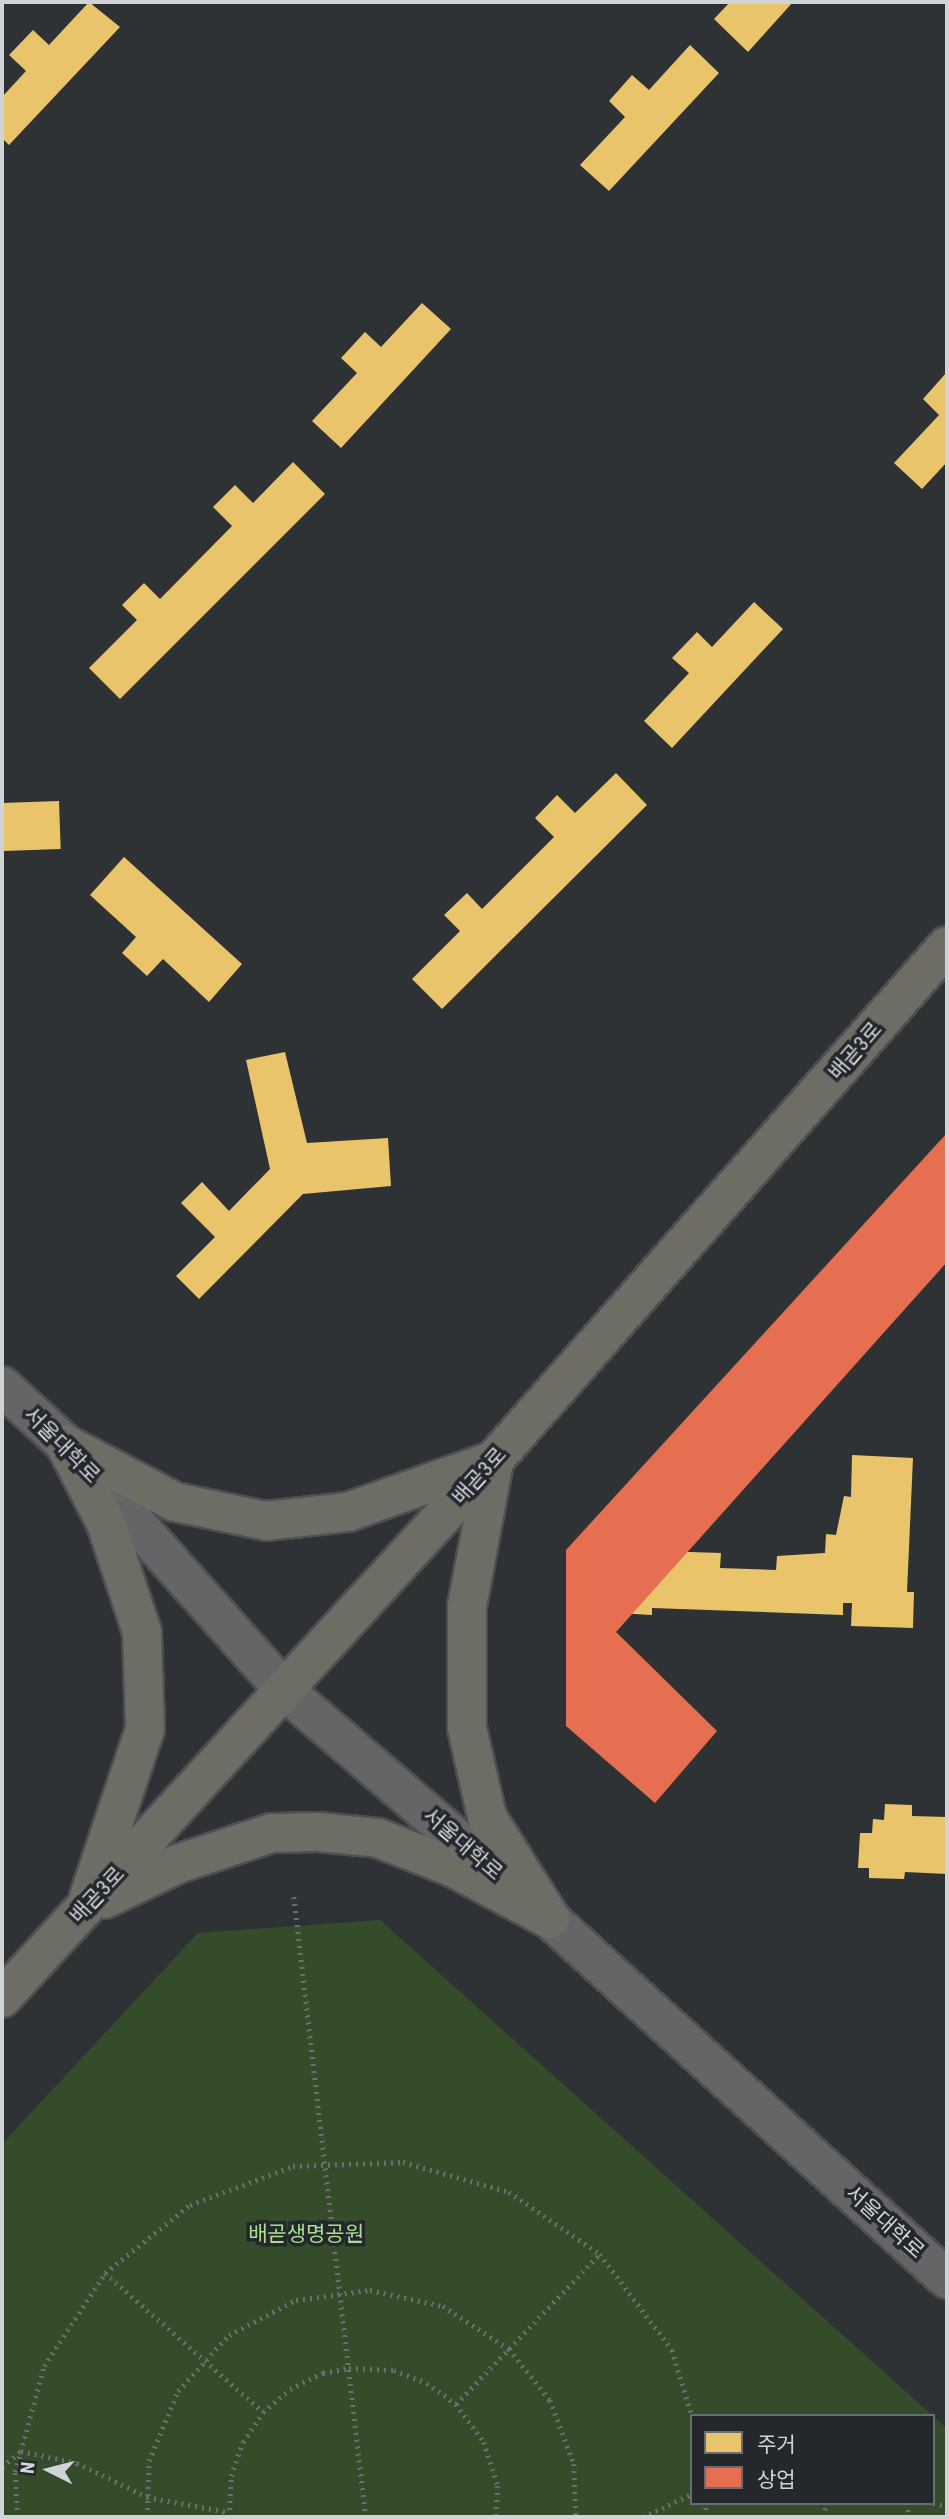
<!DOCTYPE html>
<meta charset="utf-8">
<style>
body{margin:0}
#map{position:relative;width:949px;height:2519px;overflow:hidden;background:#2f3235;font-family:"Roboto Condensed","Noto Sans KR",sans-serif}
div>[style]{position:absolute}
[style*='--x']{left:calc(var(--x)*1px);top:calc(var(--y)*1px);width:calc(var(--w)*1px);rotate:calc(var(--a)*1deg)}
.green>*{inset:0;background:#344c29}
.homes>*{inset:0;background:#e9c46a;transform-origin:0 0}
.shops>*{inset:0;background:#e76f51}
.path>*{height:4.5px;margin-top:-2.25px;transform-origin:0;background:repeating-linear-gradient(90deg,#6b6e70 0 2px,transparent 0 7px)}
.roads{filter:drop-shadow(2px 0 #4d4f51) drop-shadow(-2px 0 #4d4f51) drop-shadow(0 2px #4d4f51) drop-shadow(0 -2px #4d4f51)}
.minor>*{height:38px;margin:-19px;padding:0 19px;transform-origin:19px;border-radius:19px;background:#646567}
.major>*{height:38px;margin:-19px;padding:0 19px;transform-origin:19px;border-radius:19px;background:#6d6c65}
span{translate:-50% -50%;white-space:nowrap;text-align:center;line-height:1.15;-webkit-text-stroke:7px #24282d;paint-order:stroke}
.street-label{font-size:21px;color:#d1d4d7}
.park-label{font-size:21px;color:#a9df8d}
.frame{position:absolute;inset:0;border:4px solid #d1d4d7;pointer-events:none}
.legend{position:absolute;left:690px;top:2414px;width:245px;height:91px;box-sizing:border-box;background:#24282d;border:2px solid #696d71;margin:0;padding:9px 12px;list-style:none;font-size:21px;color:#d1d4d7}
.legend li{display:flex;align-items:center;gap:14px;height:35px}
.legend b{width:35px;border:2px solid #696d71}
.north{position:absolute;left:14px;top:2435px;width:70px;height:70px;-webkit-text-stroke:5px #24282d;paint-order:stroke;rotate:276deg;font-size:19px;font-weight:700;line-height:28px;text-align:center;color:#d1d4d7}
.north::after{content:'';display:block;margin:auto;width:24px;height:32px;background:#d1d4d7;clip-path:polygon(50% 0,100% 100%,50% 72%,0 100%)}
</style>
<div id="map">
<div class="green">
<i style="clip-path:polygon(380px 1920px,933px 2416px,692px 2416px,692px 2503px,933px 2503px,933px 2416px,947px 2429px,947px 2517px,2px 2517px,2px 2144px,198px 1933px)"></i>
</div>
<div class="homes">
<i style="clip-path:polygon(89px 2px,120px 27px,9px 145px,2px 138px,2px 97px,26px 71px,9px 55px,33px 30px,49px 45px)"></i>
<i style="clip-path:polygon(730px 2px,793px 2px,748px 52px,714px 19px)"></i>
<i style="clip-path:polygon(690px 45px,719px 73px,609px 191px,580px 165px,625px 117px,609px 101px,632px 75px,649px 90px)"></i>
<i style="clip-path:polygon(422px 303px,451px 329px,341px 448px,312px 421px,357px 373px,341px 358px,365px 332px,381px 347px)"></i>
<i style="clip-path:polygon(947px 372px,947px 462px,922px 489px,894px 463px,939px 415px,923px 399px)"></i>
<i style="clip-path:polygon(293px 462px,325px 494px,120px 699px,89px 668px,137px 620px,122px 605px,144px 583px,160px 599px,232px 526px,213px 507px,235px 485px,253px 503px)"></i>
<i style="clip-path:polygon(754px 602px,783px 629px,672px 748px,644px 721px,689px 673px,672px 658px,697px 632px,712px 647px)"></i>
<i style="clip-path:polygon(616px 773px,647px 805px,442px 1009px,412px 979px,460px 931px,444px 915px,467px 893px,482px 909px,554px 837px,535px 818px,557px 795px,575px 813px)"></i>
<i style="left:59px;top:801px;width:48px;height:57px;rotate:88deg"></i>
<i style="clip-path:polygon(124px 857px,242px 964px,209px 1002px,163px 959px,147px 976px,122px 953px,136px 937px,90px 895px)"></i>
<i style="clip-path:polygon(285px 1052px,307px 1143px,388px 1138px,391px 1186px,303px 1194px,199px 1299px,176px 1276px,215px 1237px,181px 1203px,202px 1182px,229px 1211px,270px 1169px,246px 1060px)"></i>
<i style="clip-path:polygon(852px 1455px,913px 1458px,907px 1592px,914px 1592px,913px 1628px,851px 1626px,852px 1603px,843px 1603px,843px 1615px,652px 1608px,652px 1615px,616px 1613px,617px 1604px,606px 1603px,607px 1568px,619px 1569px,620px 1555px,631px 1555px,632px 1539px,659px 1540px,659px 1551px,721px 1553px,720px 1568px,776px 1570px,777px 1556px,825px 1553px,826px 1534px,836px 1535px,844px 1496px,851px 1497px)"></i>
<i style="clip-path:polygon(885px 1804px,912px 1805px,912px 1816px,947px 1817px,947px 1874px,905px 1872px,904px 1879px,869px 1878px,869px 1868px,858px 1868px,860px 1833px,872px 1833px,873px 1819px,884px 1820px)"></i>
</div>
<div class="shops">
<i style="clip-path:polygon(947px 1133px,947px 1262px,616px 1632px,717px 1731px,655px 1803px,566px 1726px,566px 1550px)"></i>
</div>
<div class="path">
<i style="--x:294;--y:1897;--w:624;--a:83.38"></i>
<i style="--x:105;--y:2273;--w:210;--a:41.3"></i>
<i style="--x:456;--y:2404;--w:208;--a:-46.2"></i>
<i style="--x:2;--y:2467;--w:25;--a:-40"></i>
<i style="--x:21;--y:2451;--w:57;--a:12.1"></i>
<i style="--x:77;--y:2463;--w:78;--a:25.9"></i>
<i style="--x:147;--y:2497;--w:82;--a:10.5"></i>
<i style="--x:907;--y:2503;--w:14;--a:82"></i>
<i style="--x:933;--y:2503;--w:14;--a:12"></i>
<i style="--x:17;--y:2517;--w:45;--a:-92.5"></i>
<i style="--x:15;--y:2472;--w:110;--a:-74.7"></i>
<i style="--x:44;--y:2366;--w:111;--a:-56.7"></i>
<i style="--x:105;--y:2273;--w:109;--a:-38.7"></i>
<i style="--x:190;--y:2205;--w:110;--a:-20.7"></i>
<i style="--x:293;--y:2166;--w:110;--a:-2.1"></i>
<i style="--x:403;--y:2162;--w:110;--a:15.8"></i>
<i style="--x:509;--y:2192;--w:110;--a:34.3"></i>
<i style="--x:600;--y:2254;--w:120;--a:53.1"></i>
<i style="--x:672;--y:2350;--w:69;--a:73.1"></i>
<i style="--x:147;--y:2517;--w:56;--a:-88"></i>
<i style="--x:149;--y:2461;--w:76;--a:-67.5"></i>
<i style="--x:178;--y:2391;--w:76;--a:-47.7"></i>
<i style="--x:229;--y:2335;--w:76;--a:-27.6"></i>
<i style="--x:296;--y:2300;--w:75;--a:-7.7"></i>
<i style="--x:370;--y:2290;--w:75;--a:12.4"></i>
<i style="--x:443;--y:2306;--w:79;--a:33.1"></i>
<i style="--x:509;--y:2349;--w:65;--a:51.2"></i>
<i style="--x:550;--y:2400;--w:68;--a:69.4"></i>
<i style="--x:574;--y:2464;--w:53;--a:87.8"></i>
<i style="--x:229;--y:2517;--w:41;--a:-87.2"></i>
<i style="--x:231;--y:2476;--w:36;--a:-71"></i>
<i style="--x:243;--y:2442;--w:36;--a:-56"></i>
<i style="--x:263;--y:2412;--w:35;--a:-40"></i>
<i style="--x:290;--y:2389;--w:37;--a:-26"></i>
<i style="--x:323;--y:2373;--w:26;--a:-11"></i>
<i style="--x:349;--y:2368;--w:45;--a:2.5"></i>
<i style="--x:394;--y:2370;--w:35;--a:22"></i>
<i style="--x:427;--y:2383;--w:36;--a:36"></i>
<i style="--x:456;--y:2404;--w:47;--a:53.6"></i>
<i style="--x:484;--y:2442;--w:46;--a:72.3"></i>
<i style="--x:498;--y:2486;--w:31;--a:94"></i>
<i style="--x:643;--y:2517;--w:54;--a:-25.1"></i>
<i style="--x:705;--y:2517;--w:14;--a:-86"></i>
<i style="--x:824;--y:2517;--w:14;--a:-82"></i>
</div>
<div class="roads">
<div class="minor">
<i style="--x:2;--y:1386;--w:86;--a:42.6"></i>
<i style="--x:65;--y:1444;--w:329;--a:48.3"></i>
<i style="--x:284;--y:1690;--w:351;--a:40.7"></i>
<i style="--x:550;--y:1919;--w:536;--a:42.2"></i>
</div>
<div class="major">
<i style="--x:65;--y:1444;--w:89;--a:62.6"></i>
<i style="--x:106;--y:1523;--w:115;--a:71.7"></i>
<i style="--x:142;--y:1632;--w:97;--a:88.2"></i>
<i style="--x:145;--y:1729;--w:176;--a:108.5"></i>
<i style="--x:65;--y:1444;--w:124;--a:27.8"></i>
<i style="--x:175;--y:1502;--w:93;--a:11.8"></i>
<i style="--x:266;--y:1521;--w:82;--a:-6.3"></i>
<i style="--x:348;--y:1512;--w:150;--a:-19.5"></i>
<i style="--x:494;--y:1462;--w:147;--a:100.6"></i>
<i style="--x:467;--y:1606;--w:122;--a:90"></i>
<i style="--x:467;--y:1728;--w:91;--a:77.3"></i>
<i style="--x:487;--y:1817;--w:119;--a:58"></i>
<i style="--x:105;--y:1899;--w:80;--a:-25.9"></i>
<i style="--x:177;--y:1864;--w:100;--a:-18.1"></i>
<i style="--x:272;--y:1833;--w:46;--a:-1.2"></i>
<i style="--x:318;--y:1832;--w:60;--a:5.7"></i>
<i style="--x:378;--y:1838;--w:79;--a:21.4"></i>
<i style="--x:452;--y:1867;--w:111;--a:28"></i>
<i style="--x:2;--y:1998;--w:729;--a:-47.56"></i>
<i style="--x:494;--y:1460;--w:685;--a:-48.61"></i>
</div>
</div>
<div class="street-label">
<span style="left:855px;top:1051px;rotate:-49deg">배곧3로</span>
<span style="left:62px;top:1445px;rotate:45deg">서울대학로</span>
<span style="left:479px;top:1476px;rotate:-48deg">배곧3로</span>
<span style="left:463px;top:1844px;rotate:41deg">서울대학로</span>
<span style="left:97px;top:1895px;rotate:-47deg">배곧3로</span>
<span style="left:885px;top:2222px;rotate:42deg">서울대학로</span>
</div>
<div class="park-label">
<span style="left:306px;top:2234px">배곧생명공원</span>
</div>
<div class="frame"></div>
<ul class="legend">
<li><b style="height:19px;background:#e9c46a"></b>주거</li>
<li><b style="height:19px;background:#e76f51"></b>상업</li>
</ul>
<div class="north">N</div>
</div>
